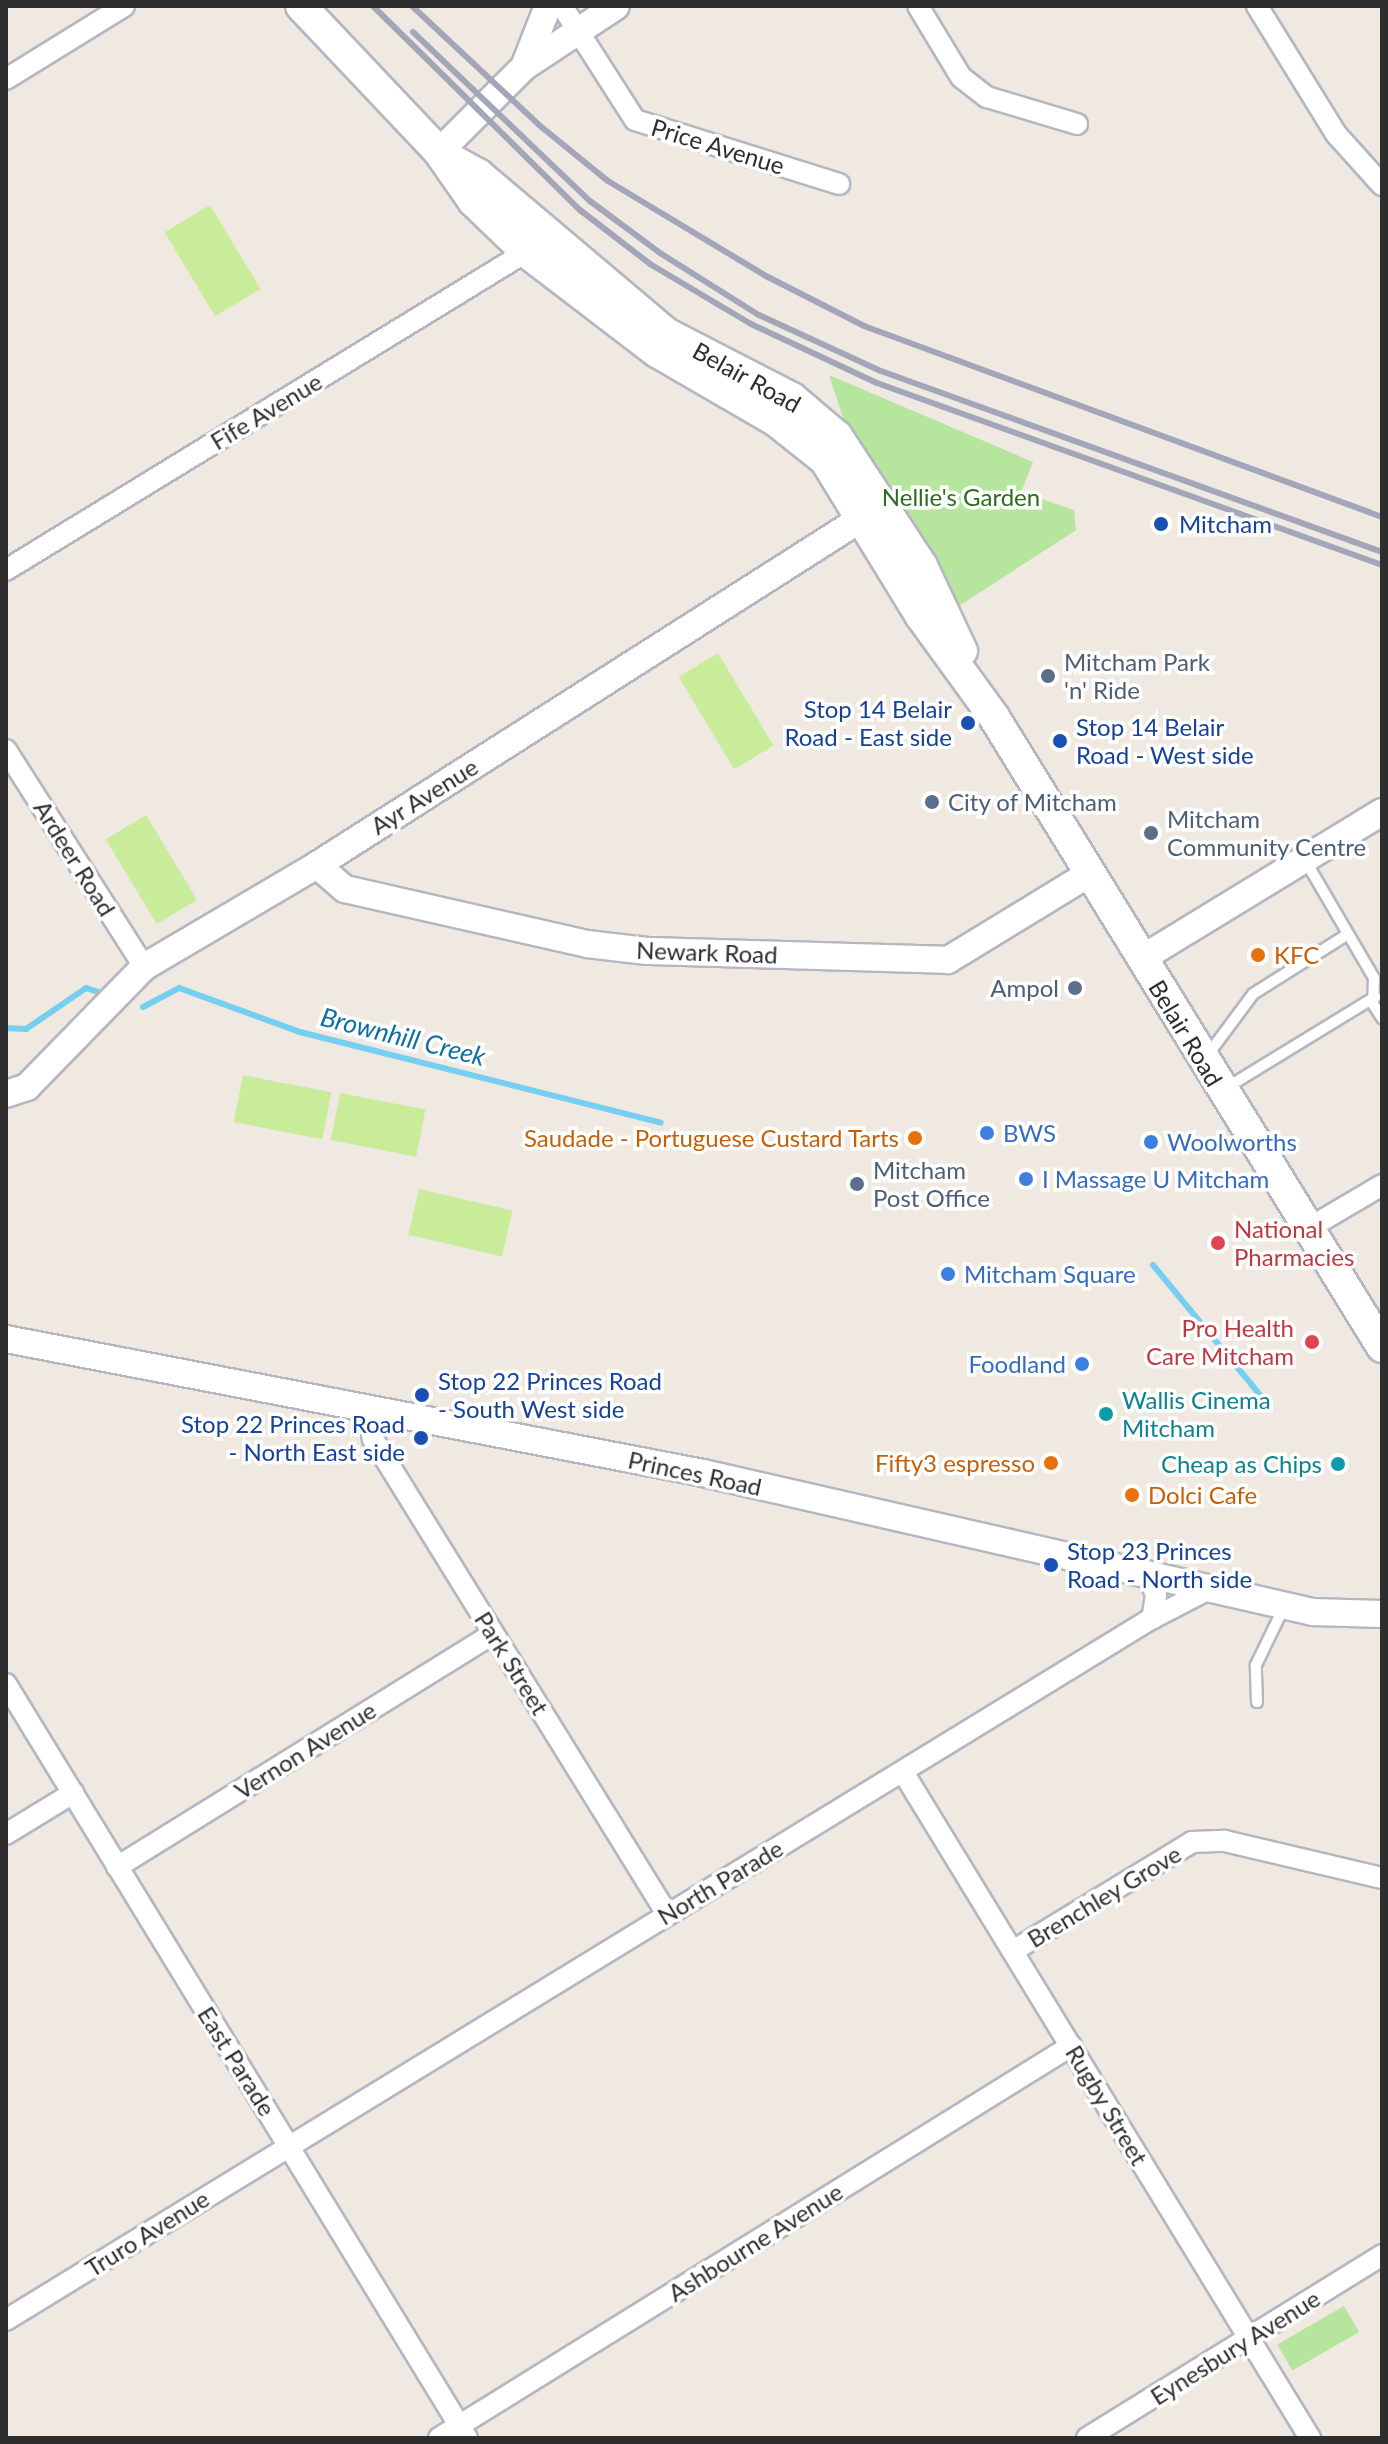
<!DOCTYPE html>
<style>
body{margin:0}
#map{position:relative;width:1388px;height:2444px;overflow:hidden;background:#efe9e1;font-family:Lato,sans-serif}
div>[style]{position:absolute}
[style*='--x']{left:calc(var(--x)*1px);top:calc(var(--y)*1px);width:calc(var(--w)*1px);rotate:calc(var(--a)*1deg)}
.green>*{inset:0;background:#b6e59e;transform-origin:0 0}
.pitch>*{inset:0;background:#c9ec9a;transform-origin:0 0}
.stream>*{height:6px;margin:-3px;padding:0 3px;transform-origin:3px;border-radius:3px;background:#75cff0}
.roads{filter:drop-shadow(2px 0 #b4b7c1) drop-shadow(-2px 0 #b4b7c1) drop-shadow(0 2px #b4b7c1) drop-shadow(0 -2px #b4b7c1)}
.service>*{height:10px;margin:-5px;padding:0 5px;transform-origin:5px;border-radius:5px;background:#fff}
.minor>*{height:20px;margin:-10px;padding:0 10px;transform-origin:10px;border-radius:10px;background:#fff}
.tertiary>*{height:26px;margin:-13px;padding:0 13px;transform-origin:13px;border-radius:13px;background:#fff}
.secondary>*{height:30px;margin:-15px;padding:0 15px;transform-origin:15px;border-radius:15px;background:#fff}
.rail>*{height:6px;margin:-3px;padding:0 3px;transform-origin:3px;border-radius:3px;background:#a3a6b8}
.dots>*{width:22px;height:22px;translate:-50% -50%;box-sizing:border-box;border:4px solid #fff;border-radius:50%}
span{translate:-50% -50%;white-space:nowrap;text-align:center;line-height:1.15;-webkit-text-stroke:7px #fff;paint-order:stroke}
.street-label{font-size:24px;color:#2e2e2e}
.park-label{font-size:24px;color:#2c6e1b}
.transit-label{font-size:24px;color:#164399}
.left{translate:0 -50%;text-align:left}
.right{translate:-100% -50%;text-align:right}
.service-label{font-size:24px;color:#4e5e75}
.food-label{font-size:24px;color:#c56008}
.shop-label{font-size:24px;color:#366cbe}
.health-label{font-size:24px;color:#be3a42}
.culture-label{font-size:24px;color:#0d838f}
.water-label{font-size:26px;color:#0d6fa3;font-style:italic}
.frame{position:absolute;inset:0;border:8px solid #2e2e2e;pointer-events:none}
</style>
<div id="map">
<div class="green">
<i style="clip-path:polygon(829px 375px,1033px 462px,1021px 492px,1074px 510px,1076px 530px,959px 606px,845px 424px)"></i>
<i style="left:1344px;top:2306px;width:30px;height:77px;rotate:60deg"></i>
</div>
<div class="pitch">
<i style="left:210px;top:205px;width:98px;height:53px;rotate:59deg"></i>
<i style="left:718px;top:653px;width:108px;height:46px;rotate:59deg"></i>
<i style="left:146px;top:815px;width:99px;height:47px;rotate:59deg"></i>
<i style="left:243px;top:1075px;width:90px;height:48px;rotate:11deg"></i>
<i style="left:340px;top:1093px;width:87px;height:48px;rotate:11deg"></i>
<i style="left:419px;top:1189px;width:96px;height:47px;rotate:13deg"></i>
</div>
<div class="stream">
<i style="--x:143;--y:1007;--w:41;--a:-27.8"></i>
<i style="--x:179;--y:988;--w:129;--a:20"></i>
<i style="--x:300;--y:1032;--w:372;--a:14.1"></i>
<i style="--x:6;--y:1028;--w:20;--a:3"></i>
<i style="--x:26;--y:1029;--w:73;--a:-34.3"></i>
<i style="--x:86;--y:988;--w:23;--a:18"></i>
<i style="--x:1153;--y:1265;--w:176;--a:50.5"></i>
</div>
<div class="roads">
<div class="service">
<i style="--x:1305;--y:860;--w:137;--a:59.7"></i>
<i style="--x:1374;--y:978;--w:26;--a:92"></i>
<i style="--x:1373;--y:1004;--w:17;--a:57"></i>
<i style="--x:1207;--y:1056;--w:77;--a:-53.4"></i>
<i style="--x:1253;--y:994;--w:112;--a:-32.3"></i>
<i style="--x:1226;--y:1088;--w:175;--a:-31.4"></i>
<i style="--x:1257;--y:1702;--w:37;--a:-92"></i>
<i style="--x:1256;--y:1665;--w:64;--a:-64.2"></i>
</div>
<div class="minor">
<i style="--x:562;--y:6;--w:135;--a:57.4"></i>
<i style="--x:635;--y:120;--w:214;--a:17.4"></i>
<i style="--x:918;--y:6;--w:83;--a:58.8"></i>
<i style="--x:961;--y:77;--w:33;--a:38"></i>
<i style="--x:987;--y:97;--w:94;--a:16.7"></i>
<i style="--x:1257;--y:6;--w:150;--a:58.3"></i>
<i style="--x:1336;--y:134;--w:69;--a:48"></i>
<i style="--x:6;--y:79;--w:139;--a:-31.7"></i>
<i style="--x:6;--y:570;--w:610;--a:-31.45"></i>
<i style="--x:6;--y:750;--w:257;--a:57.5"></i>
<i style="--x:1309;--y:1228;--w:85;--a:-30.5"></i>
<i style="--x:368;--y:1409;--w:30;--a:81"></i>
<i style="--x:373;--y:1439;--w:559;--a:58.24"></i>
<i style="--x:1146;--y:1571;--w:26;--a:67"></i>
<i style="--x:1156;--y:1595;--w:24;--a:99"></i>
<i style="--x:6;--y:1684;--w:884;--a:58.56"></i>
<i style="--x:903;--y:1772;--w:781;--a:58.57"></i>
<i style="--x:6;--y:1834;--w:79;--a:-31.5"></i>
<i style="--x:117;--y:1867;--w:442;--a:-31.8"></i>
<i style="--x:1013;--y:1951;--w:210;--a:-31.3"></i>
<i style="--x:1192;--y:1842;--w:33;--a:-2"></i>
<i style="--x:1225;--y:1841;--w:161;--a:13.3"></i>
<i style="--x:6;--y:2320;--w:1340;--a:-31.48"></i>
<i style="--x:1149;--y:1620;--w:72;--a:-27.3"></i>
<i style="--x:439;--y:2438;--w:744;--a:-31.81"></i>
<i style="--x:1087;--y:2438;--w:347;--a:-31.8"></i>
</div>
<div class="tertiary">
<i style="--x:524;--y:67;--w:66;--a:-68.5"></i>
<i style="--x:439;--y:152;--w:120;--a:-45"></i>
<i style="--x:524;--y:67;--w:110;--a:-33.5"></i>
<i style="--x:317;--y:865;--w:37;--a:41"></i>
<i style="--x:345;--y:889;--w:248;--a:12.8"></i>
<i style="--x:587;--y:944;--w:60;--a:6.7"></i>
<i style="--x:647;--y:951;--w:301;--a:1.7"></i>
<i style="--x:948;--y:960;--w:165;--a:-31.4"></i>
<i style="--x:1141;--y:959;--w:282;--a:-31.4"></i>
<i style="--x:6;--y:1094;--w:22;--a:-18"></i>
<i style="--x:27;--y:1087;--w:168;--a:-45.7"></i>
<i style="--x:144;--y:967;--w:201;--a:-30.5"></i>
<i style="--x:317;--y:865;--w:646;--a:-32.48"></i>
<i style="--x:6;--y:1339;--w:710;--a:10.88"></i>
<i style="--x:703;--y:1473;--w:626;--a:12.84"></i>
<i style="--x:1313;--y:1612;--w:69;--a:1.7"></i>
</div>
<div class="secondary">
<i style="--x:301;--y:6;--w:201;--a:46.6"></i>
<i style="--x:439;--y:152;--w:60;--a:55.2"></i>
<i style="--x:473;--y:201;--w:74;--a:43.9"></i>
<i style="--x:526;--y:252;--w:165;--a:37.4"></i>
<i style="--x:657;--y:352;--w:138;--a:30.1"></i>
<i style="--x:776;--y:421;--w:63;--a:38.5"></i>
<i style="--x:825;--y:460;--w:182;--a:58.5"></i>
<i style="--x:920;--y:615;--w:126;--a:54"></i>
<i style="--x:994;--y:717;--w:740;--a:58.37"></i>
<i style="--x:447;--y:157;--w:37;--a:29"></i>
<i style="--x:479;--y:175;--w:245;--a:40.2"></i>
<i style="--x:666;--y:333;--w:142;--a:27.3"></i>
<i style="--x:792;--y:398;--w:59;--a:40.2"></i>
<i style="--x:837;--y:436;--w:155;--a:56.8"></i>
<i style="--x:922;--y:566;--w:94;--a:64.8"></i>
</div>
</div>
<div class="rail">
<i style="--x:373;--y:6;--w:291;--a:44.6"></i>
<i style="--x:580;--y:210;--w:88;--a:37.6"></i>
<i style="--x:650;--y:264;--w:117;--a:30.7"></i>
<i style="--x:751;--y:324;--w:139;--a:25.1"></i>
<i style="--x:877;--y:383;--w:537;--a:19.82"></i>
<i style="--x:412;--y:6;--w:174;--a:43.1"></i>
<i style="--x:539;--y:125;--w:89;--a:39.1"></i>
<i style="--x:608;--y:181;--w:187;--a:31"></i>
<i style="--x:768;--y:277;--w:108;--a:27"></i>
<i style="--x:864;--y:326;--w:552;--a:20.24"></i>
<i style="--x:413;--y:32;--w:245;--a:43.7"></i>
<i style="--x:590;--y:201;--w:87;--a:36.6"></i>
<i style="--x:660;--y:253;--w:117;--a:32.1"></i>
<i style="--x:759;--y:315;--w:134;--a:24.7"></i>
<i style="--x:881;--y:371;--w:533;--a:19.86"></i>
</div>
<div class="dots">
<i style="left:1161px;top:524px;background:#1a4fb4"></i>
<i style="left:1048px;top:676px;background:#5c6f8a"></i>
<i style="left:968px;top:723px;background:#1a4fb4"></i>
<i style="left:1060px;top:741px;background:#1a4fb4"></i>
<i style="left:932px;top:802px;background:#5c6f8a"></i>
<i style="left:1151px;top:833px;background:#5c6f8a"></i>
<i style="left:1258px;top:955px;background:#e8710a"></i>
<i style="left:1075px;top:988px;background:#5c6f8a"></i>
<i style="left:987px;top:1133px;background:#3f7fe0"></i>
<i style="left:915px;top:1138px;background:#e8710a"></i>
<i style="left:1151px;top:1142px;background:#3f7fe0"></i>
<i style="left:1026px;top:1179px;background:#3f7fe0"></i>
<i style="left:857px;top:1184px;background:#5c6f8a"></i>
<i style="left:1218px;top:1243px;background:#e0444e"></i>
<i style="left:948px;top:1274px;background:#3f7fe0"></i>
<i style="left:1312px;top:1342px;background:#e0444e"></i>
<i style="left:1082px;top:1364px;background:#3f7fe0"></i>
<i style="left:422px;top:1395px;background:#1a4fb4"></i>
<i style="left:1106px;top:1414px;background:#0f9aa8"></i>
<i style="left:421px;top:1438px;background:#1a4fb4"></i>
<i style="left:1051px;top:1463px;background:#e8710a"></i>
<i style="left:1338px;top:1464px;background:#0f9aa8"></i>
<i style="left:1132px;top:1495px;background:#e8710a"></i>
<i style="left:1051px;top:1565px;background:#1a4fb4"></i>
</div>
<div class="street-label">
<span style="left:718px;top:146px;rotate:17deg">Price Avenue</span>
<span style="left:747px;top:377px;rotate:29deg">Belair Road</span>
<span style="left:266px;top:411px;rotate:-31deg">Fife Avenue</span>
<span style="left:424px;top:796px;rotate:-32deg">Ayr Avenue</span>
<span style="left:75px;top:858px;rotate:58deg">Ardeer Road</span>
<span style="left:707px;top:952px;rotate:2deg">Newark Road</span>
<span style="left:1186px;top:1033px;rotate:59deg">Belair Road</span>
<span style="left:695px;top:1473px;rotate:12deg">Princes Road</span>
<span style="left:512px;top:1663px;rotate:58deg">Park Street</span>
<span style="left:305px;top:1750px;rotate:-32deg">Vernon Avenue</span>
<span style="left:720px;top:1882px;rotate:-31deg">North Parade</span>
<span style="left:1104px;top:1896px;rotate:-31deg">Brenchley Grove</span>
<span style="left:237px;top:2061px;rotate:58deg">East Parade</span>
<span style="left:1107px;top:2105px;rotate:59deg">Rugby Street</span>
<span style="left:147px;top:2233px;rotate:-32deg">Truro Avenue</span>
<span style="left:755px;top:2242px;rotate:-32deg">Ashbourne Avenue</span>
<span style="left:1235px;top:2347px;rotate:-32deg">Eynesbury Avenue</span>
</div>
<div class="park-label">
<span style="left:961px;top:497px">Nellie's Garden</span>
</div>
<div class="transit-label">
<span class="left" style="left:1179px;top:524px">Mitcham</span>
<span class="right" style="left:952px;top:723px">Stop 14 Belair<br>Road - East side</span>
<span class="left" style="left:1076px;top:741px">Stop 14 Belair<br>Road - West side</span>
<span class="left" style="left:438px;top:1395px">Stop 22 Princes Road<br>- South West side</span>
<span class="right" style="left:405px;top:1438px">Stop 22 Princes Road<br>- North East side</span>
<span class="left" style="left:1067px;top:1565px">Stop 23 Princes<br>Road - North side</span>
</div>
<div class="service-label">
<span class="left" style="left:1064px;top:676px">Mitcham Park<br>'n' Ride</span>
<span class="left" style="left:948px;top:802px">City of Mitcham</span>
<span class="left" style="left:1167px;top:833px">Mitcham<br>Community Centre</span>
<span class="right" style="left:1059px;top:988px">Ampol</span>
<span class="left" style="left:873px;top:1184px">Mitcham<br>Post Office</span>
</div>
<div class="food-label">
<span class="left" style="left:1274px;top:955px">KFC</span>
<span class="right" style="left:899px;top:1138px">Saudade - Portuguese Custard Tarts</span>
<span class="right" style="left:1035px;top:1463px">Fifty3 espresso</span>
<span class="left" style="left:1148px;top:1495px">Dolci Cafe</span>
</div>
<div class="shop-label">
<span class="left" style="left:1003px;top:1133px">BWS</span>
<span class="left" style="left:1167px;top:1142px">Woolworths</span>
<span class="left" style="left:1042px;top:1179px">I Massage U Mitcham</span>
<span class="left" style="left:964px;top:1274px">Mitcham Square</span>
<span class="right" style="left:1066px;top:1364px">Foodland</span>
</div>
<div class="health-label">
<span class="left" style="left:1234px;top:1243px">National<br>Pharmacies</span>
<span class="right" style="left:1294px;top:1342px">Pro Health<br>Care Mitcham</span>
</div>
<div class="culture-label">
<span class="left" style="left:1122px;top:1414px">Wallis Cinema<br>Mitcham</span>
<span class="right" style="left:1322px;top:1464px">Cheap as Chips</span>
</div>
<div class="water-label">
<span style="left:403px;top:1037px;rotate:14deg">Brownhill Creek</span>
</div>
<div class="frame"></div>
</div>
